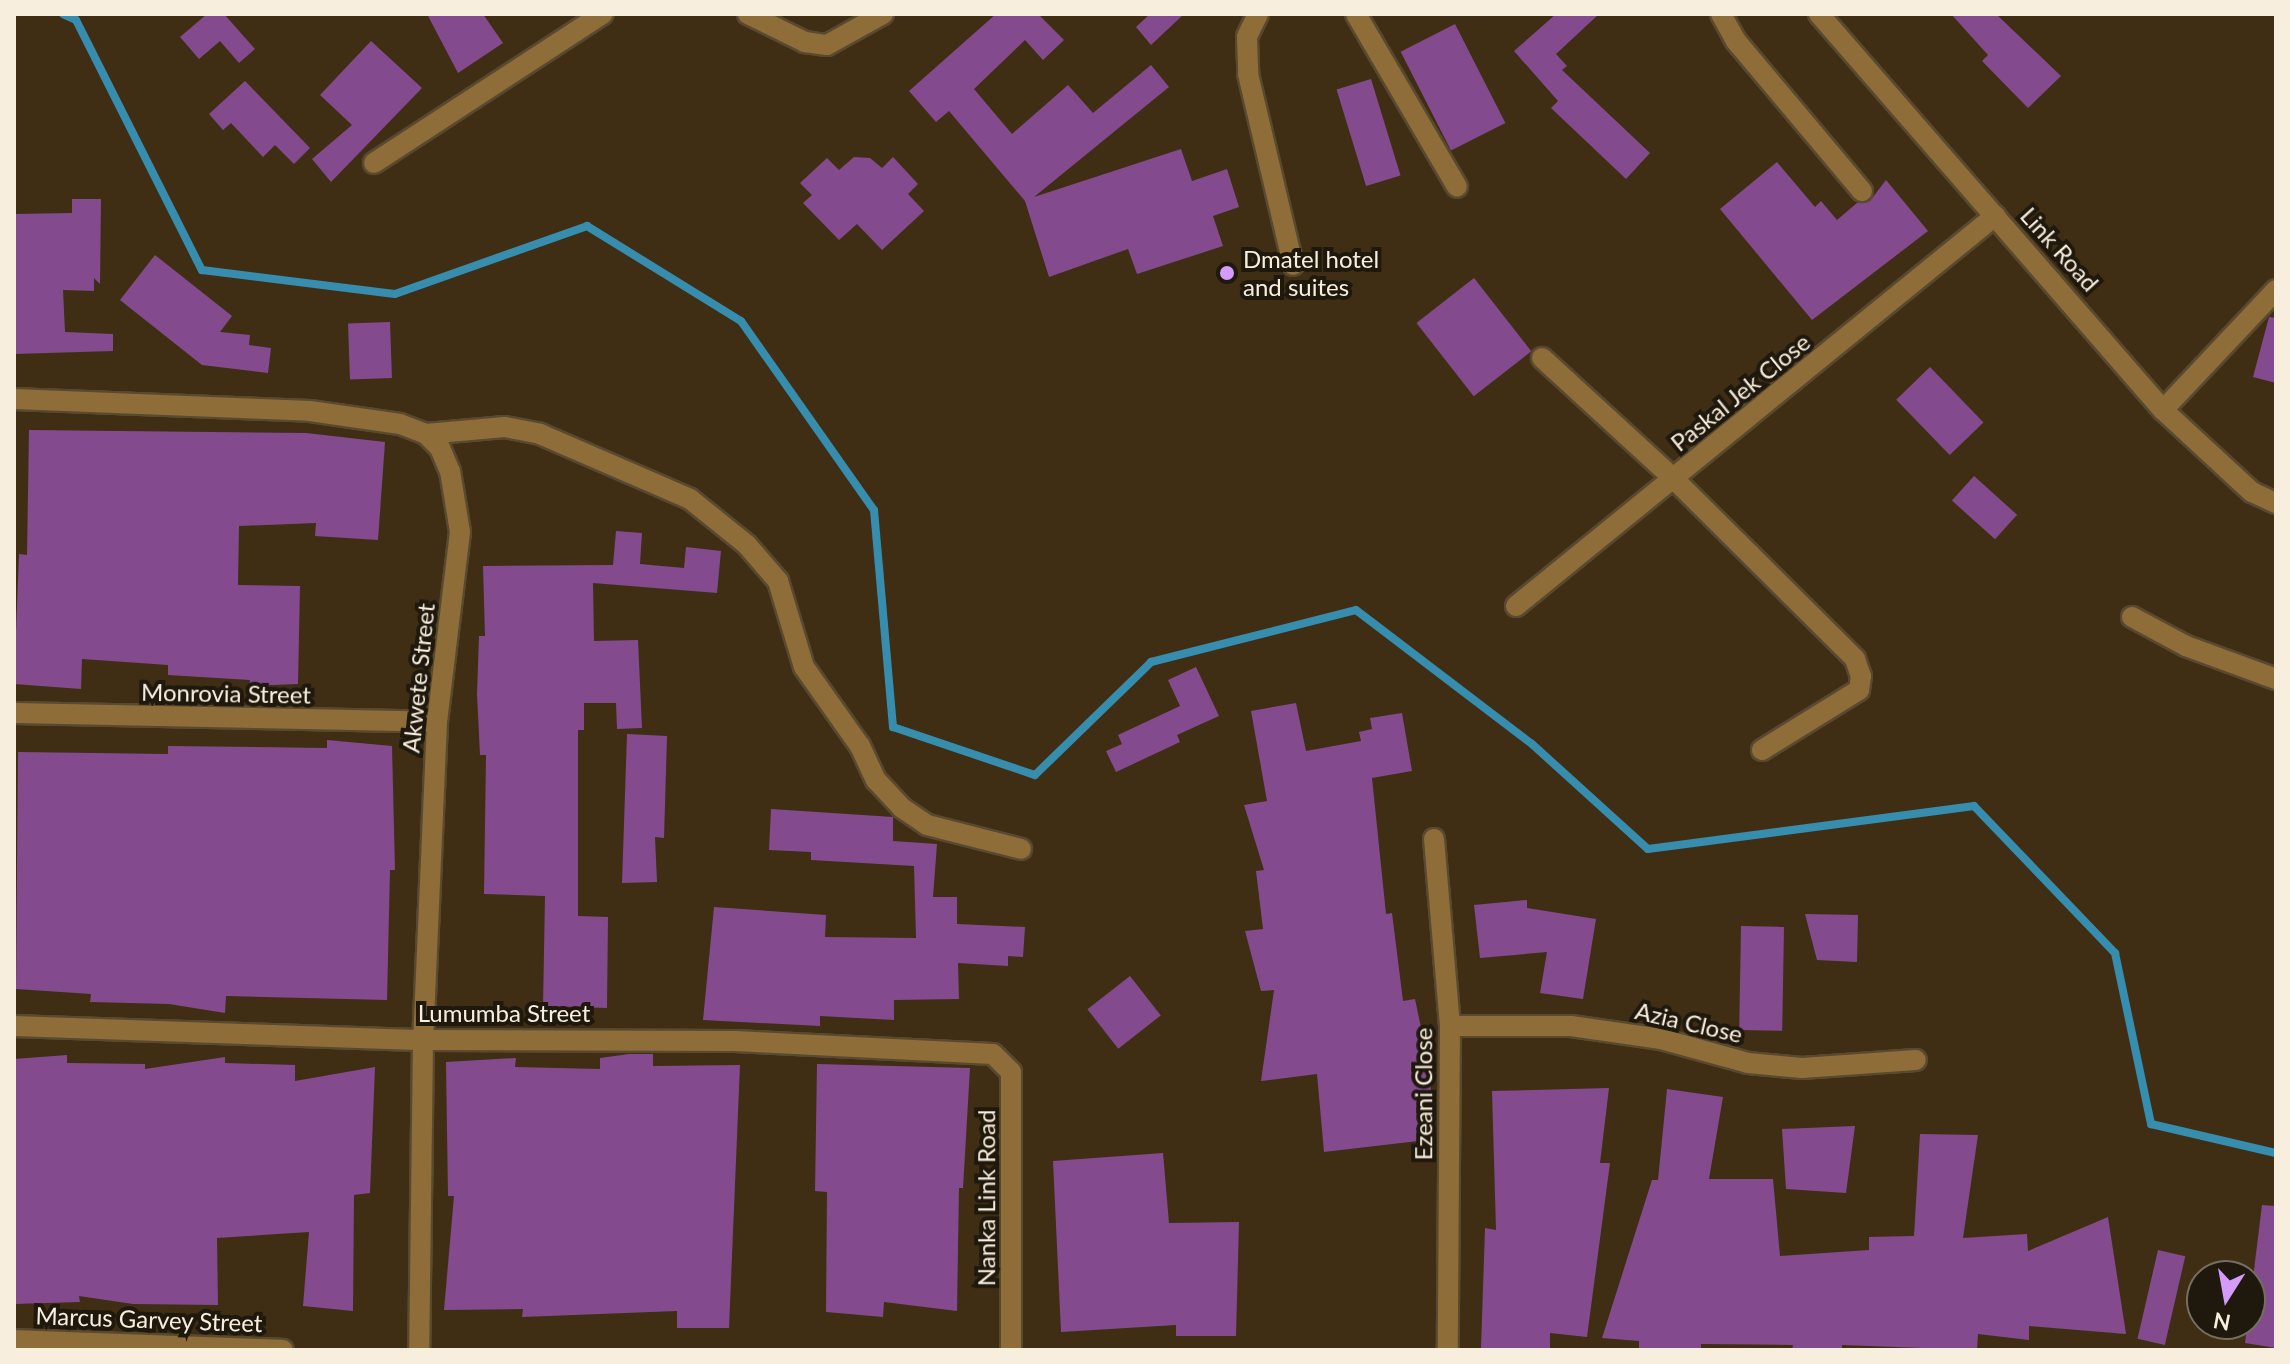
<!DOCTYPE html>
<style>
body{margin:0}
#map{position:relative;width:2290px;height:1364px;overflow:hidden;background:#3f2e14;font-family:Lato,sans-serif}
div>[style]{position:absolute}
[style*='--x']{left:calc(var(--x)*1px);top:calc(var(--y)*1px);width:calc(var(--w)*1px);rotate:calc(var(--a)*1deg)}
.stream>*{height:8px;margin:-4px;padding:0 4px;transform-origin:4px;border-radius:4px;background:#368dae}
.building>*{inset:0;background:#834b8d;transform-origin:0 0}
.roads{filter:drop-shadow(2px 0 #594930) drop-shadow(-2px 0 #594930) drop-shadow(0 2px #594930) drop-shadow(0 -2px #594930)}
.street>*{height:20px;margin:-10px;padding:0 10px;transform-origin:10px;border-radius:10px;background:#8e6d39}
.dots>*{width:22px;height:22px;translate:-50% -50%;box-sizing:border-box;border:4px solid #1f180d;border-radius:50%}
span{translate:-50% -50%;white-space:nowrap;text-align:center;line-height:1.15;-webkit-text-stroke:8px #1f180d;paint-order:stroke}
.street-label{font-size:24px;color:#f8eede}
.poi-label{font-size:24px;color:#f8eede}
.left{translate:0 -50%;text-align:left}
.frame{position:absolute;inset:0;border:16px solid #f8eede;pointer-events:none}
.north{position:absolute;left:2186px;top:1260px;width:80px;height:80px;box-sizing:border-box;background:#1f180d;border:2px solid #766e61;border-radius:50%;rotate:191deg;font-size:22px;font-weight:700;line-height:32px;text-align:center;color:#f8eede}
.north::after{content:'';display:block;margin:auto;width:28px;height:36px;background:#d59bfb;clip-path:polygon(50% 0,100% 100%,50% 72%,0 100%)}
</style>
<div id="map">
<div class="stream">
<i style="--x:63;--y:14;--w:14;--a:25"></i>
<i style="--x:76;--y:20;--w:280;--a:63.3"></i>
<i style="--x:202;--y:270;--w:194;--a:7.1"></i>
<i style="--x:395;--y:294;--w:204;--a:-19.5"></i>
<i style="--x:587;--y:226;--w:181;--a:31.7"></i>
<i style="--x:741;--y:321;--w:231;--a:54.9"></i>
<i style="--x:874;--y:510;--w:218;--a:85"></i>
<i style="--x:893;--y:727;--w:150;--a:18.7"></i>
<i style="--x:1035;--y:775;--w:162;--a:-44.2"></i>
<i style="--x:1151;--y:662;--w:211;--a:-14.2"></i>
<i style="--x:1356;--y:610;--w:221;--a:37.3"></i>
<i style="--x:1532;--y:744;--w:156;--a:42.2"></i>
<i style="--x:1648;--y:849;--w:329;--a:-7.5"></i>
<i style="--x:1974;--y:806;--w:204;--a:46.2"></i>
<i style="--x:2115;--y:953;--w:175;--a:78.1"></i>
<i style="--x:2151;--y:1124;--w:128;--a:13.1"></i>
</div>
<div class="building">
<i style="clip-path:polygon(207px 14px,224px 14px,255px 49px,239px 63px,220px 41px,199px 59px,180px 37px)"></i>
<i style="clip-path:polygon(427px 14px,483px 14px,503px 43px,458px 73px)"></i>
<i style="clip-path:polygon(996px 14px,1038px 14px,1064px 40px,1043px 60px,1025px 40px,974px 89px,1012px 134px,1068px 85px,1093px 113px,1151px 65px,1169px 87px,1034px 197px,1181px 149px,1192px 181px,1227px 169px,1239px 207px,1213px 216px,1223px 246px,1137px 274px,1128px 249px,1049px 277px,1025px 201px,949px 111px,936px 122px,909px 91px)"></i>
<i style="clip-path:polygon(1150px 14px,1184px 14px,1151px 45px,1136px 27px)"></i>
<i style="clip-path:polygon(1556px 14px,1599px 14px,1556px 54px,1567px 66px,1562px 70px,1650px 153px,1626px 179px,1551px 108px,1558px 101px,1514px 51px)"></i>
<i style="clip-path:polygon(1951px 14px,1996px 14px,2061px 76px,2028px 108px,1982px 61px,1988px 55px)"></i>
<i style="left:1455px;top:24px;width:111px;height:61px;rotate:63deg"></i>
<i style="clip-path:polygon(371px 41px,422px 88px,331px 182px,312px 159px,352px 125px,320px 95px)"></i>
<i style="left:1371px;top:79px;width:101px;height:36px;rotate:73deg"></i>
<i style="clip-path:polygon(245px 81px,310px 148px,294px 164px,275px 145px,263px 157px,231px 123px,223px 130px,209px 114px)"></i>
<i style="clip-path:polygon(854px 157px,870px 158px,882px 168px,893px 157px,918px 184px,908px 194px,924px 211px,882px 250px,857px 224px,839px 240px,803px 203px,812px 195px,800px 183px,827px 158px,839px 170px)"></i>
<i style="clip-path:polygon(1777px 162px,1815px 207px,1821px 201px,1837px 220px,1857px 203px,1870px 201px,1886px 180px,1928px 231px,1812px 320px,1720px 209px)"></i>
<i style="clip-path:polygon(72px 199px,101px 199px,100px 284px,94px 278px,94px 291px,63px 290px,65px 332px,113px 334px,113px 351px,14px 354px,14px 214px,72px 213px)"></i>
<i style="clip-path:polygon(155px 255px,232px 316px,220px 332px,250px 335px,249px 345px,271px 348px,268px 373px,202px 365px,120px 300px)"></i>
<i style="left:1474px;top:278px;width:93px;height:73px;rotate:52deg"></i>
<i style="clip-path:polygon(2269px 317px,2276px 318px,2276px 383px,2253px 377px)"></i>
<i style="left:390px;top:322px;width:56px;height:42px;rotate:88deg"></i>
<i style="left:1930px;top:367px;width:77px;height:47px;rotate:46deg"></i>
<i style="clip-path:polygon(29px 430px,306px 433px,385px 442px,378px 540px,315px 536px,316px 523px,239px 526px,238px 585px,300px 586px,298px 684px,249px 686px,250px 680px,168px 675px,168px 665px,82px 659px,81px 689px,14px 684px,19px 554px,27px 555px)"></i>
<i style="left:1974px;top:476px;width:58px;height:33px;rotate:42deg"></i>
<i style="clip-path:polygon(616px 531px,642px 533px,640px 564px,684px 568px,686px 547px,721px 551px,717px 593px,593px 583px,594px 641px,638px 640px,642px 728px,617px 729px,616px 703px,584px 703px,584px 730px,578px 730px,578px 916px,608px 917px,607px 1008px,543px 1006px,545px 896px,484px 894px,486px 755px,480px 755px,477px 694px,479px 636px,485px 636px,483px 566px,613px 565px)"></i>
<i style="clip-path:polygon(1196px 667px,1219px 716px,1177px 735px,1180px 742px,1116px 772px,1106px 751px,1122px 744px,1118px 735px,1180px 706px,1168px 680px)"></i>
<i style="clip-path:polygon(1296px 703px,1306px 751px,1361px 741px,1359px 732px,1372px 729px,1370px 718px,1402px 713px,1412px 771px,1372px 778px,1386px 914px,1392px 913px,1403px 1001px,1415px 999px,1429px 1066px,1435px 1139px,1324px 1152px,1317px 1074px,1261px 1081px,1274px 990px,1261px 991px,1245px 931px,1263px 929px,1256px 871px,1264px 870px,1244px 805px,1267px 801px,1251px 711px)"></i>
<i style="clip-path:polygon(627px 734px,667px 736px,664px 838px,655px 837px,657px 882px,622px 883px)"></i>
<i style="clip-path:polygon(327px 740px,392px 746px,395px 870px,390px 870px,387px 1000px,226px 996px,225px 1013px,169px 1004px,90px 1002px,91px 994px,16px 989px,18px 752px,168px 754px,168px 746px,327px 748px)"></i>
<i style="clip-path:polygon(771px 809px,893px 817px,893px 841px,937px 844px,933px 897px,957px 897px,957px 924px,1025px 927px,1023px 957px,1008px 956px,1008px 966px,958px 963px,959px 999px,894px 1000px,894px 1020px,820px 1016px,820px 1026px,703px 1020px,714px 907px,826px 915px,825px 937px,916px 938px,914px 866px,811px 860px,811px 852px,769px 850px)"></i>
<i style="clip-path:polygon(1527px 900px,1527px 908px,1596px 919px,1583px 999px,1540px 993px,1547px 952px,1480px 958px,1474px 905px)"></i>
<i style="clip-path:polygon(1805px 914px,1858px 915px,1857px 962px,1817px 960px)"></i>
<i style="left:1741px;top:926px;width:43px;height:104px;rotate:1deg"></i>
<i style="left:1130px;top:976px;width:50px;height:54px;rotate:52deg"></i>
<i style="clip-path:polygon(629px 1054px,653px 1054px,653px 1066px,740px 1065px,729px 1328px,677px 1328px,677px 1311px,522px 1317px,523px 1309px,444px 1310px,454px 1196px,448px 1196px,446px 1062px,516px 1058px,515px 1067px,600px 1069px,600px 1058px)"></i>
<i style="clip-path:polygon(67px 1055px,67px 1063px,145px 1064px,145px 1069px,225px 1057px,225px 1063px,295px 1065px,295px 1081px,375px 1067px,370px 1193px,354px 1195px,353px 1311px,303px 1306px,309px 1232px,217px 1238px,218px 1305px,133px 1304px,79px 1296px,80px 1302px,14px 1304px,14px 1059px)"></i>
<i style="clip-path:polygon(817px 1064px,970px 1068px,963px 1188px,959px 1188px,957px 1311px,884px 1302px,883px 1317px,826px 1312px,827px 1192px,815px 1191px)"></i>
<i style="clip-path:polygon(1609px 1088px,1600px 1163px,1610px 1163px,1587px 1337px,1550px 1333px,1550px 1349px,1481px 1348px,1485px 1228px,1496px 1230px,1492px 1091px)"></i>
<i style="clip-path:polygon(1667px 1089px,1723px 1097px,1709px 1179px,1773px 1179px,1780px 1256px,1869px 1250px,1869px 1237px,1914px 1236px,1920px 1134px,1978px 1135px,1963px 1238px,2027px 1234px,2028px 1251px,2108px 1217px,2126px 1334px,2029px 1326px,2029px 1340px,1978px 1334px,1977px 1350px,1842px 1345px,1842px 1350px,1792px 1350px,1793px 1345px,1701px 1344px,1701px 1350px,1639px 1350px,1639px 1341px,1602px 1338px,1652px 1180px,1658px 1180px)"></i>
<i style="clip-path:polygon(1855px 1126px,1846px 1193px,1786px 1189px,1782px 1129px)"></i>
<i style="clip-path:polygon(1163px 1153px,1169px 1223px,1239px 1222px,1236px 1336px,1176px 1336px,1176px 1325px,1061px 1332px,1053px 1161px)"></i>
<i style="clip-path:polygon(2262px 1205px,2276px 1206px,2276px 1348px,2245px 1343px)"></i>
<i style="left:2158px;top:1250px;width:28px;height:91px;rotate:13deg"></i>
</div>
<div class="roads">
<div class="street">
<i style="--x:748;--y:14;--w:64;--a:26.2"></i>
<i style="--x:805;--y:42;--w:22;--a:8"></i>
<i style="--x:827;--y:45;--w:64;--a:-29"></i>
<i style="--x:1258;--y:14;--w:25;--a:116"></i>
<i style="--x:1247;--y:37;--w:37;--a:88"></i>
<i style="--x:1248;--y:74;--w:196;--a:76.7"></i>
<i style="--x:1356;--y:14;--w:200;--a:59.7"></i>
<i style="--x:1721;--y:14;--w:31;--a:61"></i>
<i style="--x:1736;--y:41;--w:196;--a:50"></i>
<i style="--x:1819;--y:14;--w:525;--a:49.02"></i>
<i style="--x:2163;--y:410;--w:121;--a:42.7"></i>
<i style="--x:2252;--y:492;--w:26;--a:25"></i>
<i style="--x:374;--y:163;--w:273;--a:-33.1"></i>
<i style="--x:1542;--y:358;--w:180;--a:42.5"></i>
<i style="--x:1675;--y:480;--w:254;--a:44.8"></i>
<i style="--x:1855;--y:659;--w:18;--a:71"></i>
<i style="--x:1861;--y:676;--w:14;--a:98"></i>
<i style="--x:1859;--y:690;--w:114;--a:148.3"></i>
<i style="--x:14;--y:399;--w:296;--a:2.3"></i>
<i style="--x:310;--y:411;--w:91;--a:8.2"></i>
<i style="--x:400;--y:424;--w:28;--a:21"></i>
<i style="--x:426;--y:434;--w:20;--a:45"></i>
<i style="--x:440;--y:448;--w:25;--a:67"></i>
<i style="--x:450;--y:471;--w:62;--a:80.7"></i>
<i style="--x:460;--y:532;--w:191;--a:96.9"></i>
<i style="--x:437;--y:722;--w:318;--a:92.5"></i>
<i style="--x:423;--y:1040;--w:310;--a:90.7"></i>
<i style="--x:2163;--y:410;--w:165;--a:-46.7"></i>
<i style="--x:426;--y:434;--w:79;--a:-5.1"></i>
<i style="--x:505;--y:427;--w:36;--a:11"></i>
<i style="--x:540;--y:434;--w:163;--a:23.4"></i>
<i style="--x:690;--y:499;--w:73;--a:38.9"></i>
<i style="--x:747;--y:545;--w:48;--a:49.3"></i>
<i style="--x:778;--y:581;--w:90;--a:73.2"></i>
<i style="--x:804;--y:667;--w:97;--a:54.7"></i>
<i style="--x:860;--y:746;--w:38;--a:65"></i>
<i style="--x:876;--y:780;--w:38;--a:47"></i>
<i style="--x:902;--y:808;--w:30;--a:34"></i>
<i style="--x:927;--y:825;--w:97;--a:14.3"></i>
<i style="--x:1516;--y:606;--w:618;--a:-39.15"></i>
<i style="--x:2132;--y:617;--w:61;--a:28.2"></i>
<i style="--x:2186;--y:646;--w:96;--a:20.1"></i>
<i style="--x:14;--y:713;--w:423;--a:1.2"></i>
<i style="--x:1434;--y:839;--w:188;--a:85.1"></i>
<i style="--x:1450;--y:1026;--w:324;--a:90.4"></i>
<i style="--x:14;--y:1026;--w:409;--a:2"></i>
<i style="--x:423;--y:1040;--w:312;--a:0.2"></i>
<i style="--x:735;--y:1041;--w:258;--a:2.9"></i>
<i style="--x:993;--y:1054;--w:25;--a:45"></i>
<i style="--x:1011;--y:1072;--w:278;--a:90"></i>
<i style="--x:1450;--y:1026;--w:121;--a:0"></i>
<i style="--x:1571;--y:1026;--w:91;--a:8.2"></i>
<i style="--x:1661;--y:1039;--w:90;--a:15.4"></i>
<i style="--x:1748;--y:1063;--w:54;--a:5.3"></i>
<i style="--x:1802;--y:1068;--w:114;--a:-4"></i>
<i style="--x:14;--y:1340;--w:269;--a:2.1"></i>
</div>
</div>
<div class="dots">
<i style="left:1227px;top:273px;background:#d59bfb"></i>
</div>
<div class="street-label">
<span style="left:2060px;top:249px;rotate:48deg">Link Road</span>
<span style="left:1740px;top:392px;rotate:-39deg">Paskal Jek Close</span>
<span style="left:418px;top:678px;rotate:-84deg">Akwete Street</span>
<span style="left:226px;top:693px;rotate:1deg">Monrovia Street</span>
<span style="left:504px;top:1013px">Lumumba Street</span>
<span style="left:1689px;top:1022px;rotate:13deg">Azia Close</span>
<span style="left:1423px;top:1094px;rotate:-90deg">Ezeani Close</span>
<span style="left:986px;top:1198px;rotate:-90deg">Nanka Link Road</span>
<span style="left:149px;top:1319px;rotate:2deg">Marcus Garvey Street</span>
</div>
<div class="poi-label">
<span class="left" style="left:1243px;top:273px">Dmatel hotel<br>and suites</span>
</div>
<div class="frame"></div>
<div class="north">N</div>
</div>
